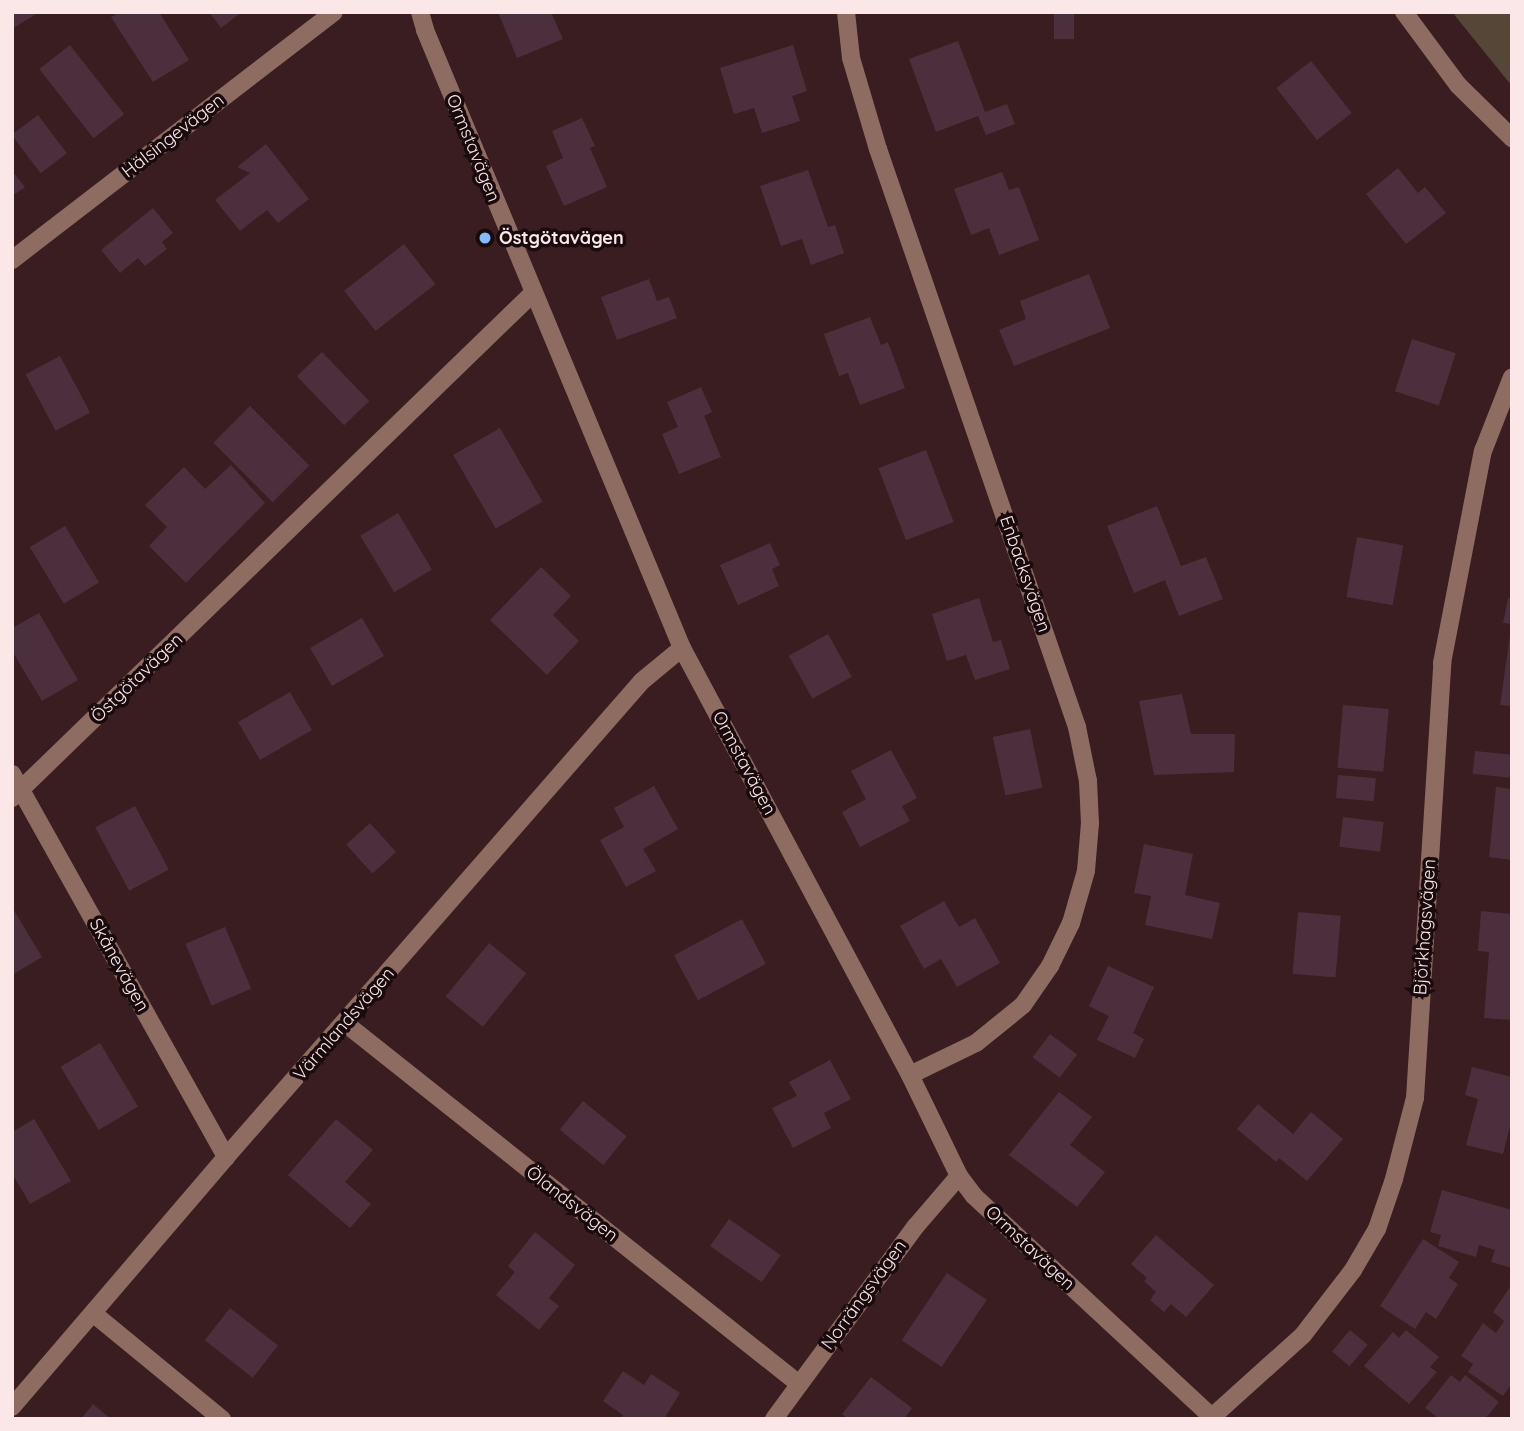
<!DOCTYPE html>
<meta charset="utf-8">
<style>
body{margin:0}
#map{position:relative;width:1524px;height:1431px;overflow:hidden;background:#3a1d20;font-family:Quicksand,sans-serif}
div>[style]{position:absolute}
[style*='--x']{left:calc(var(--x)*1px);top:calc(var(--y)*1px);width:calc(var(--w)*1px);rotate:calc(var(--a)*1deg)}
.green>*{inset:0;background:#564638}
.building>*{inset:0;background:#4b2f3c;transform-origin:0 0}
.minor>*{height:18px;margin:-9px;padding:0 9px;transform-origin:9px;border-radius:9px;background:#8f6c61}
.dots>*{width:19px;height:19px;translate:-50% -50%;box-sizing:border-box;border:4px solid #190b0d;border-radius:50%}
span{translate:-50% -50%;white-space:nowrap;text-align:center;line-height:1.15;-webkit-text-stroke:7px #190b0d;paint-order:stroke}
.street-label{font-size:18px;color:#fce7e8}
.poi-label{font-size:18px;color:#fce7e8;font-weight:700}
.left{translate:0 -50%;text-align:left}
.frame{position:absolute;inset:0;border:14px solid #fce7e8;pointer-events:none}
</style>
<div id="map">
<div class="green">
<i style="clip-path:polygon(1453px 12px,1512px 12px,1512px 86px,1456px 17px)"></i>
</div>
<div class="building">
<i style="clip-path:polygon(12px 12px,39px 12px,12px 29px)"></i>
<i style="clip-path:polygon(120px 12px,159px 12px,189px 60px,153px 82px,111px 17px)"></i>
<i style="clip-path:polygon(209px 12px,242px 12px,221px 28px)"></i>
<i style="clip-path:polygon(498px 12px,551px 12px,563px 39px,517px 58px)"></i>
<i style="left:1054px;top:12px;width:20px;height:27px"></i>
<i style="clip-path:polygon(958px 41px,985px 112px,1007px 104px,1015px 124px,986px 135px,978px 116px,936px 132px,909px 59px)"></i>
<i style="left:70px;top:45px;width:88px;height:39px;rotate:52deg"></i>
<i style="clip-path:polygon(793px 45px,807px 91px,792px 96px,800px 121px,762px 133px,754px 108px,734px 114px,720px 68px)"></i>
<i style="left:1311px;top:61px;width:66px;height:44px;rotate:52deg"></i>
<i style="left:38px;top:115px;width:48px;height:33px;rotate:53deg"></i>
<i style="clip-path:polygon(582px 118px,595px 146px,590px 148px,607px 187px,564px 206px,546px 166px,563px 158px,552px 131px)"></i>
<i style="clip-path:polygon(266px 144px,309px 199px,278px 223px,267px 210px,240px 231px,215px 200px,250px 173px,237px 167px)"></i>
<i style="clip-path:polygon(1398px 168px,1418px 193px,1425px 187px,1446px 213px,1406px 244px,1366px 194px)"></i>
<i style="clip-path:polygon(808px 170px,828px 227px,835px 225px,844px 253px,811px 265px,802px 239px,781px 246px,760px 186px)"></i>
<i style="clip-path:polygon(12px 171px,25px 187px,12px 196px)"></i>
<i style="clip-path:polygon(1002px 172px,1009px 190px,1019px 187px,1039px 240px,999px 255px,989px 228px,971px 235px,954px 189px)"></i>
<i style="clip-path:polygon(153px 208px,173px 233px,162px 242px,167px 249px,145px 266px,138px 258px,120px 273px,101px 250px)"></i>
<i style="left:404px;top:244px;width:51px;height:76px;rotate:52deg"></i>
<i style="clip-path:polygon(1089px 274px,1110px 328px,1014px 366px,999px 330px,1026px 319px,1020px 301px)"></i>
<i style="clip-path:polygon(649px 279px,657px 301px,669px 297px,677px 318px,617px 340px,601px 297px)"></i>
<i style="clip-path:polygon(870px 317px,881px 345px,888px 342px,905px 388px,860px 405px,848px 373px,839px 376px,824px 334px)"></i>
<i style="left:1412px;top:339px;width:46px;height:55px;rotate:18deg"></i>
<i style="left:322px;top:352px;width:68px;height:35px;rotate:46deg"></i>
<i style="left:60px;top:356px;width:64px;height:39px;rotate:62deg"></i>
<i style="clip-path:polygon(701px 387px,712px 412px,704px 416px,721px 457px,679px 474px,662px 434px,678px 427px,667px 402px)"></i>
<i style="left:250px;top:406px;width:84px;height:52px;rotate:45deg"></i>
<i style="left:500px;top:428px;width:85px;height:54px;rotate:60deg"></i>
<i style="left:926px;top:450px;width:77px;height:51px;rotate:69deg"></i>
<i style="clip-path:polygon(231px 465px,265px 503px,186px 583px,149px 546px,167px 527px,145px 505px,184px 467px,205px 489px)"></i>
<i style="clip-path:polygon(1157px 506px,1181px 566px,1206px 557px,1223px 599px,1179px 616px,1165px 580px,1134px 593px,1107px 526px)"></i>
<i style="left:398px;top:513px;width:66px;height:44px;rotate:59deg"></i>
<i style="left:65px;top:526px;width:66px;height:41px;rotate:59deg"></i>
<i style="left:1357px;top:537px;width:47px;height:61px;rotate:10deg"></i>
<i style="clip-path:polygon(770px 543px,780px 565px,772px 569px,779px 586px,738px 605px,720px 565px)"></i>
<i style="clip-path:polygon(541px 567px,571px 596px,553px 615px,579px 641px,547px 675px,490px 620px)"></i>
<i style="clip-path:polygon(979px 598px,993px 642px,1001px 640px,1010px 669px,975px 680px,966px 655px,947px 661px,932px 614px)"></i>
<i style="clip-path:polygon(1508px 598px,1512px 599px,1512px 624px,1503px 623px)"></i>
<i style="clip-path:polygon(39px 613px,78px 680px,42px 701px,12px 651px,12px 628px)"></i>
<i style="left:362px;top:618px;width:44px;height:60px;rotate:60deg"></i>
<i style="left:828px;top:634px;width:49px;height:45px;rotate:61deg"></i>
<i style="clip-path:polygon(1510px 635px,1512px 635px,1512px 706px,1500px 705px)"></i>
<i style="left:290px;top:692px;width:44px;height:60px;rotate:60deg"></i>
<i style="clip-path:polygon(1182px 694px,1191px 734px,1235px 734px,1234px 772px,1154px 775px,1139px 701px)"></i>
<i style="left:1343px;top:705px;width:46px;height:63px;rotate:5deg"></i>
<i style="left:1030px;top:729px;width:60px;height:38px;rotate:78deg"></i>
<i style="clip-path:polygon(891px 750px,917px 798px,902px 806px,910px 821px,860px 847px,842px 812px,866px 799px,851px 771px)"></i>
<i style="left:1475px;top:751px;width:37px;height:23px;rotate:6deg"></i>
<i style="left:1338px;top:775px;width:38px;height:23px;rotate:5deg"></i>
<i style="clip-path:polygon(654px 786px,678px 829px,643px 849px,656px 871px,626px 887px,600px 840px,624px 827px,614px 808px)"></i>
<i style="clip-path:polygon(1496px 787px,1512px 789px,1512px 860px,1489px 857px)"></i>
<i style="left:135px;top:806px;width:72px;height:45px;rotate:62deg"></i>
<i style="left:1343px;top:817px;width:41px;height:30px;rotate:7deg"></i>
<i style="left:370px;top:823px;width:39px;height:32px;rotate:48deg"></i>
<i style="clip-path:polygon(1144px 844px,1193px 854px,1185px 895px,1220px 903px,1212px 939px,1145px 925px,1151px 896px,1134px 893px)"></i>
<i style="clip-path:polygon(944px 901px,959px 927px,975px 918px,1000px 963px,957px 987px,941px 959px,924px 969px,900px 926px)"></i>
<i style="clip-path:polygon(12px 907px,42px 957px,12px 975px)"></i>
<i style="clip-path:polygon(1481px 911px,1512px 914px,1512px 1020px,1484px 1018px,1489px 952px,1478px 951px)"></i>
<i style="left:1298px;top:912px;width:43px;height:62px;rotate:5deg"></i>
<i style="left:742px;top:919px;width:51px;height:77px;rotate:62deg"></i>
<i style="left:225px;top:927px;width:67px;height:43px;rotate:67deg"></i>
<i style="left:489px;top:943px;width:48px;height:69px;rotate:39deg"></i>
<i style="clip-path:polygon(1108px 966px,1154px 987px,1133px 1033px,1144px 1039px,1135px 1058px,1097px 1040px,1109px 1016px,1089px 1006px)"></i>
<i style="left:1050px;top:1034px;width:34px;height:29px;rotate:37deg"></i>
<i style="left:100px;top:1043px;width:74px;height:46px;rotate:59deg"></i>
<i style="clip-path:polygon(830px 1060px,851px 1099px,824px 1113px,831px 1128px,793px 1148px,772px 1108px,797px 1096px,789px 1082px)"></i>
<i style="clip-path:polygon(1472px 1067px,1512px 1077px,1512px 1118px,1503px 1154px,1466px 1145px,1478px 1099px,1465px 1095px)"></i>
<i style="clip-path:polygon(1059px 1092px,1092px 1117px,1070px 1145px,1105px 1172px,1077px 1207px,1009px 1155px)"></i>
<i style="left:583px;top:1101px;width:56px;height:37px;rotate:39deg"></i>
<i style="clip-path:polygon(1258px 1104px,1293px 1134px,1311px 1112px,1343px 1139px,1307px 1181px,1279px 1158px,1276px 1162px,1237px 1129px)"></i>
<i style="clip-path:polygon(34px 1119px,71px 1181px,30px 1204px,12px 1173px,12px 1132px)"></i>
<i style="clip-path:polygon(336px 1119px,373px 1150px,345px 1182px,371px 1204px,350px 1228px,288px 1175px)"></i>
<i style="clip-path:polygon(1442px 1190px,1512px 1210px,1512px 1268px,1491px 1262px,1495px 1250px,1479px 1245px,1476px 1257px,1438px 1246px,1441px 1235px,1430px 1232px)"></i>
<i style="left:729px;top:1219px;width:63px;height:33px;rotate:35deg"></i>
<i style="clip-path:polygon(535px 1232px,575px 1265px,549px 1298px,559px 1306px,539px 1330px,496px 1295px,515px 1272px,508px 1266px)"></i>
<i style="clip-path:polygon(1156px 1235px,1214px 1285px,1186px 1317px,1171px 1304px,1164px 1312px,1150px 1300px,1156px 1292px,1144px 1281px,1147px 1278px,1131px 1264px)"></i>
<i style="clip-path:polygon(1423px 1239px,1459px 1262px,1449px 1278px,1458px 1284px,1436px 1319px,1426px 1312px,1415px 1329px,1380px 1306px)"></i>
<i style="left:947px;top:1273px;width:48px;height:81px;rotate:34deg"></i>
<i style="clip-path:polygon(1512px 1284px,1512px 1383px,1503px 1396px,1468px 1372px,1473px 1364px,1461px 1356px,1483px 1323px,1496px 1333px,1504px 1321px,1493px 1312px)"></i>
<i style="left:230px;top:1308px;width:61px;height:41px;rotate:38deg"></i>
<i style="left:1350px;top:1330px;width:23px;height:28px;rotate:40deg"></i>
<i style="clip-path:polygon(1406px 1330px,1439px 1357px,1430px 1367px,1437px 1372px,1409px 1404px,1364px 1366px,1393px 1332px,1399px 1338px)"></i>
<i style="clip-path:polygon(623px 1371px,644px 1385px,651px 1374px,680px 1393px,664px 1419px,621px 1419px,623px 1415px,603px 1401px)"></i>
<i style="clip-path:polygon(1451px 1375px,1460px 1382px,1465px 1375px,1499px 1402px,1485px 1419px,1434px 1419px,1436px 1416px,1425px 1408px)"></i>
<i style="clip-path:polygon(871px 1377px,912px 1408px,904px 1419px,848px 1419px,842px 1414px)"></i>
<i style="clip-path:polygon(93px 1404px,111px 1419px,81px 1419px)"></i>
</div>
<div class="minor">
<i style="--x:420;--y:12;--w:19;--a:74"></i>
<i style="--x:425;--y:30;--w:669;--a:67.42"></i>
<i style="--x:682;--y:648;--w:484;--a:61.9"></i>
<i style="--x:910;--y:1075;--w:112;--a:64.1"></i>
<i style="--x:959;--y:1176;--w:25;--a:53"></i>
<i style="--x:974;--y:1196;--w:328;--a:42.9"></i>
<i style="--x:846;--y:12;--w:46;--a:83.8"></i>
<i style="--x:851;--y:58;--w:95;--a:73.5"></i>
<i style="--x:878;--y:149;--w:611;--a:71"></i>
<i style="--x:1077;--y:727;--w:55;--a:78.5"></i>
<i style="--x:1088;--y:781;--w:42;--a:87.3"></i>
<i style="--x:1090;--y:823;--w:48;--a:94.8"></i>
<i style="--x:1086;--y:871;--w:54;--a:106.1"></i>
<i style="--x:1071;--y:923;--w:48;--a:116"></i>
<i style="--x:1050;--y:966;--w:47;--a:124.7"></i>
<i style="--x:1023;--y:1005;--w:60;--a:141"></i>
<i style="--x:976;--y:1043;--w:73;--a:154.1"></i>
<i style="--x:1404;--y:12;--w:91;--a:53.5"></i>
<i style="--x:1458;--y:85;--w:76;--a:44.5"></i>
<i style="--x:12;--y:260;--w:406;--a:-37.6"></i>
<i style="--x:12;--y:774;--w:439;--a:60.8"></i>
<i style="--x:12;--y:798;--w:726;--a:-44.11"></i>
<i style="--x:346;--y:1024;--w:579;--a:38.47"></i>
<i style="--x:94;--y:1314;--w:166;--a:39.4"></i>
<i style="--x:12;--y:1407;--w:329;--a:-49.4"></i>
<i style="--x:226;--y:1157;--w:632;--a:-48.85"></i>
<i style="--x:642;--y:681;--w:52;--a:-39.5"></i>
<i style="--x:1212;--y:1417;--w:122;--a:-42"></i>
<i style="--x:1303;--y:1335;--w:82;--a:-52.4"></i>
<i style="--x:1353;--y:1270;--w:48;--a:-59.7"></i>
<i style="--x:1377;--y:1229;--w:53;--a:-71.2"></i>
<i style="--x:1394;--y:1179;--w:84;--a:-75.5"></i>
<i style="--x:1415;--y:1098;--w:436;--a:-86.4"></i>
<i style="--x:1442;--y:663;--w:216;--a:-79.1"></i>
<i style="--x:1483;--y:451;--w:79;--a:-68.6"></i>
<i style="--x:774;--y:1419;--w:240;--a:-53.7"></i>
<i style="--x:916;--y:1226;--w:66;--a:-49.3"></i>
</div>
<div class="dots">
<i style="left:485px;top:238px;background:#86bbfb"></i>
</div>
<div class="street-label">
<span style="left:173px;top:136px;rotate:-38deg">Hälsingevägen</span>
<span style="left:473px;top:148px;rotate:68deg">Ormstavägen</span>
<span style="left:1025px;top:574px;rotate:71deg">Enbacksvägen</span>
<span style="left:137px;top:678px;rotate:-44deg">Östgötavägen</span>
<span style="left:744px;top:763px;rotate:62deg">Ormstavägen</span>
<span style="left:1425px;top:927px;rotate:-86deg">Björkhagsvägen</span>
<span style="left:119px;top:965px;rotate:61deg">Skånevägen</span>
<span style="left:344px;top:1024px;rotate:-49deg">Värmlandsvägen</span>
<span style="left:572px;top:1204px;rotate:38deg">Ölandsvägen</span>
<span style="left:1030px;top:1248px;rotate:43deg">Ormstavägen</span>
<span style="left:864px;top:1295px;rotate:-54deg">Norrängsvägen</span>
</div>
<div class="poi-label">
<span class="left" style="left:499px;top:238px">Östgötavägen</span>
</div>
<div class="frame"></div>
</div>
